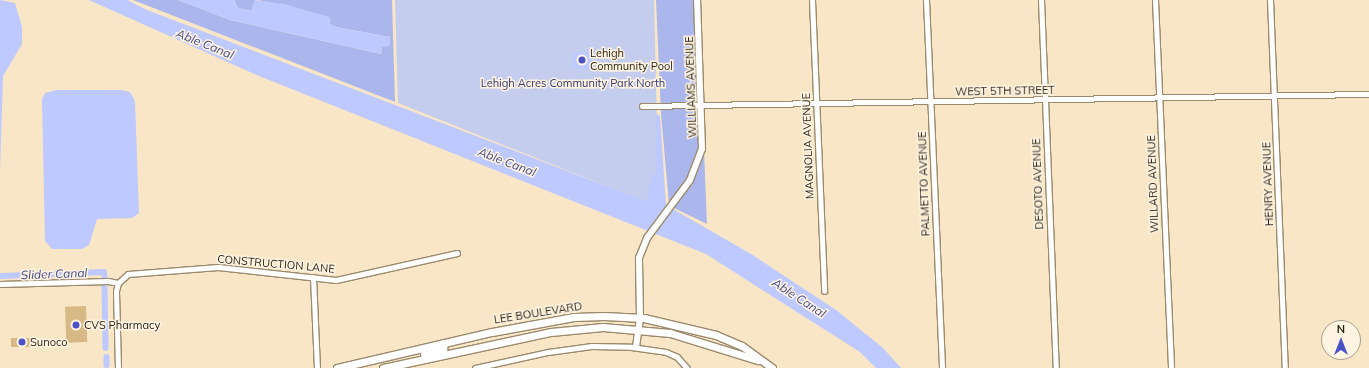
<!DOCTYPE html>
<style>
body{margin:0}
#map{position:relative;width:1369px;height:368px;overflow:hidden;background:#f8e6c6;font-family:Mulish,sans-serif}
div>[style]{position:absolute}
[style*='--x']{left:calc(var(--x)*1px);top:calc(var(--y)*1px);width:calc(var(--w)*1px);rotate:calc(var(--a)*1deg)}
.green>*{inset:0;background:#c5cdee}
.forest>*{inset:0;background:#abb7ec}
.water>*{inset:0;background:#bdc9ff}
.canal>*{height:5.5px;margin:-2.75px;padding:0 2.75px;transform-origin:2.75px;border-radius:2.75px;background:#bdc9ff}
.building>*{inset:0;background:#d6b984;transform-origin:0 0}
.roads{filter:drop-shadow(1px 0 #9b8b6d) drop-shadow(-1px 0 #9b8b6d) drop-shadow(0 1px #9b8b6d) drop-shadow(0 -1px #9b8b6d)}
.minor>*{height:5px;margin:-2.5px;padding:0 2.5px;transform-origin:2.5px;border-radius:2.5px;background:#fff}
.tertiary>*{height:6px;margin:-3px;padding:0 3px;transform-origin:3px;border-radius:3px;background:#fff}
.secondary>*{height:7px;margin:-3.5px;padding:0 3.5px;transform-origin:3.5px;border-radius:3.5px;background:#fff}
.dots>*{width:11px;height:11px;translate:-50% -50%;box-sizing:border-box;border:2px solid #fff4e1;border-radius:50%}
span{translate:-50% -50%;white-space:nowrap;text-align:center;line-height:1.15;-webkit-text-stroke:3px #fff4e1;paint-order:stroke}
.poi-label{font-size:11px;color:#241d12}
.left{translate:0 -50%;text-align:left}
.park-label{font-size:11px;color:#2d3472}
.street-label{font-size:11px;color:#241d12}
.water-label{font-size:12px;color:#434c8d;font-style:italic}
.north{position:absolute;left:1321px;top:320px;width:40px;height:40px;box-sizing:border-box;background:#fff4e1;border:1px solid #a79e8e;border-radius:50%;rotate:0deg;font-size:11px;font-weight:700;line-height:16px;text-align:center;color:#241d12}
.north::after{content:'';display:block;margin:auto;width:14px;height:18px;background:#4a52c7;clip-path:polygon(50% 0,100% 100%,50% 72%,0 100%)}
</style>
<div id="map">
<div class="green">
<i style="clip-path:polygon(395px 0,654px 0,659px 207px,398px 103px)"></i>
</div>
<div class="forest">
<i style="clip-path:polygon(133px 0,178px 0,230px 20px,381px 54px,382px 47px,389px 45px,390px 37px,336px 27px,330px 24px,329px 17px,258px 0,392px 0,395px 102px)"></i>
<i style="clip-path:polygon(234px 0,255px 0,252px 11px,238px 8px)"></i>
<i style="clip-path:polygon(656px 0,695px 0,700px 143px,687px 179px,669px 204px,661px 114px)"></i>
<i style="clip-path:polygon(704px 151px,707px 224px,674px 208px,692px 182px)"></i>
</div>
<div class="water">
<i style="clip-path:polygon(0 0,15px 3px,22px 27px,22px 44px,3px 76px,0 173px)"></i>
<i style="clip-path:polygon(89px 0,127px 0,147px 10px,648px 202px,650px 179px,656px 174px,656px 114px,660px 116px,666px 205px,751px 254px,836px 310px,883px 348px,901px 368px,876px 368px,860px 352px,706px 254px,259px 76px)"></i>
<i style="clip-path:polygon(178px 0,234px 0,238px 8px,251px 11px,255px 0,284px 4px,329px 17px,330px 24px,336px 27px,390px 37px,389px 46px,382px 47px,381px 54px,230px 20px)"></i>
<i style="clip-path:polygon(591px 52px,592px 70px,573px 68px,573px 53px)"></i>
<i style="clip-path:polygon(57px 90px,121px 90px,130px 92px,135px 101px,139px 213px,132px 218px,97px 219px,89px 245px,82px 249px,52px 249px,45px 241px,42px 100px,45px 93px)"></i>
</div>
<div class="canal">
<i style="--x:0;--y:276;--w:104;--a:-2.2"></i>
<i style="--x:104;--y:272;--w:4;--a:76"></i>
<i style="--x:105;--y:286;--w:62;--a:89.1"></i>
<i style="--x:107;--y:357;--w:8;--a:90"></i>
</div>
<div class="building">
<i style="left:86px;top:306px;width:36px;height:21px;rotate:88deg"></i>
<i style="left:11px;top:338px;width:22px;height:9px"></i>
</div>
<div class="roads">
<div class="minor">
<i style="--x:812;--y:0;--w:291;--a:87.6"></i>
<i style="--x:926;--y:0;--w:368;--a:87.5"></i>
<i style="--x:1041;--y:0;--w:368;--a:87.7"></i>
<i style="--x:1155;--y:0;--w:368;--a:87.5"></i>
<i style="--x:1270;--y:0;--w:368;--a:87.7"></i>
<i style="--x:642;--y:106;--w:727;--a:-0.95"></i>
<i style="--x:313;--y:277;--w:91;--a:87.5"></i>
<i style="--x:0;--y:284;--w:108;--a:-1.6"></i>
<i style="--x:108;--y:281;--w:10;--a:11"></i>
<i style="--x:118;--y:368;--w:77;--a:-91.5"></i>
<i style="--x:116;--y:291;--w:8;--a:-76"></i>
<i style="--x:118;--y:283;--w:13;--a:-42"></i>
<i style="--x:128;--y:274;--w:90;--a:-4.4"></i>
<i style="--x:218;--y:267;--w:119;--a:6.3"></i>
<i style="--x:336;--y:280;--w:124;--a:-12.6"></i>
<i style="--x:475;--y:368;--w:75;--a:-12.4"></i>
<i style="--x:548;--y:352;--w:44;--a:-7.8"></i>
<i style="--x:592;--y:346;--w:39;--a:1"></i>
<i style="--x:631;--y:347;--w:35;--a:8"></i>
<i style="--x:666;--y:352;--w:12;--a:24"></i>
<i style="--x:677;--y:357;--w:15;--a:48"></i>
</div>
<div class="tertiary">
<i style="--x:636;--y:347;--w:30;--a:-82"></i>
<i style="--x:640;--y:317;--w:59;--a:-91"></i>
<i style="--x:639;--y:258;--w:22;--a:-68"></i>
<i style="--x:647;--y:238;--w:72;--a:-53.4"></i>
<i style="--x:690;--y:180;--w:33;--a:-69"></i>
<i style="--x:702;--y:149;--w:149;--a:-91.9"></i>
</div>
<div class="secondary">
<i style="--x:424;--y:354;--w:20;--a:-15"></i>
<i style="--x:443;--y:349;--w:6;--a:-81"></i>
<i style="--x:337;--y:368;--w:159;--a:-13.1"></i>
<i style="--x:492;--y:332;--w:83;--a:-10.4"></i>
<i style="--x:574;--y:317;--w:30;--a:-2"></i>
<i style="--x:604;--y:316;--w:40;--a:2.9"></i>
<i style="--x:644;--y:318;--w:74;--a:13.3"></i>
<i style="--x:716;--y:335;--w:28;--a:23"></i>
<i style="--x:742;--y:346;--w:37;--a:36"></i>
<i style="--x:383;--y:368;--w:172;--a:-12.1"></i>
<i style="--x:551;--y:332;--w:52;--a:-5.5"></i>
<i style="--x:603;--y:327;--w:67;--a:5.1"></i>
<i style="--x:670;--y:333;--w:92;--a:17.1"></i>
</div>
</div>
<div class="dots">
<i style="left:582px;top:60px;background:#4a52c7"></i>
<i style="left:76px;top:325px;background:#4a52c7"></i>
<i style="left:22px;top:342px;background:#4a52c7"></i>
</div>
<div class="poi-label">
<span class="left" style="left:590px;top:60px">Lehigh<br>Community Pool</span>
<span class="left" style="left:84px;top:325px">CVS Pharmacy</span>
<span class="left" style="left:30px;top:342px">Sunoco</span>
</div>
<div class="park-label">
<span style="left:573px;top:83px">Lehigh Acres Community Park North</span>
</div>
<div class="street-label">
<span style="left:691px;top:87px;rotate:-92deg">WILLIAMS AVENUE</span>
<span style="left:1005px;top:91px;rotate:-1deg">WEST 5TH STREET</span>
<span style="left:808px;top:146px;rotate:-92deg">MAGNOLIA AVENUE</span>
<span style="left:924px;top:184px;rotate:-92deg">PALMETTO AVENUE</span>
<span style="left:1038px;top:184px;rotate:-92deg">DESOTO AVENUE</span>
<span style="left:1153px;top:184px;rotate:-92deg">WILLARD AVENUE</span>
<span style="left:1268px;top:184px;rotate:-92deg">HENRY AVENUE</span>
<span style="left:276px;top:264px;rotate:5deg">CONSTRUCTION LANE</span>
<span style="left:538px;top:313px;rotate:-9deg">LEE BOULEVARD</span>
</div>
<div class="water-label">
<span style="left:205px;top:44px;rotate:22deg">Able Canal</span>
<span style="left:507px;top:162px;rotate:21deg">Able Canal</span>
<span style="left:54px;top:274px;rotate:-2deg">Slider Canal</span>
<span style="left:799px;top:298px;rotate:33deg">Able Canal</span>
</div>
<div class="north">N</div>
</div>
